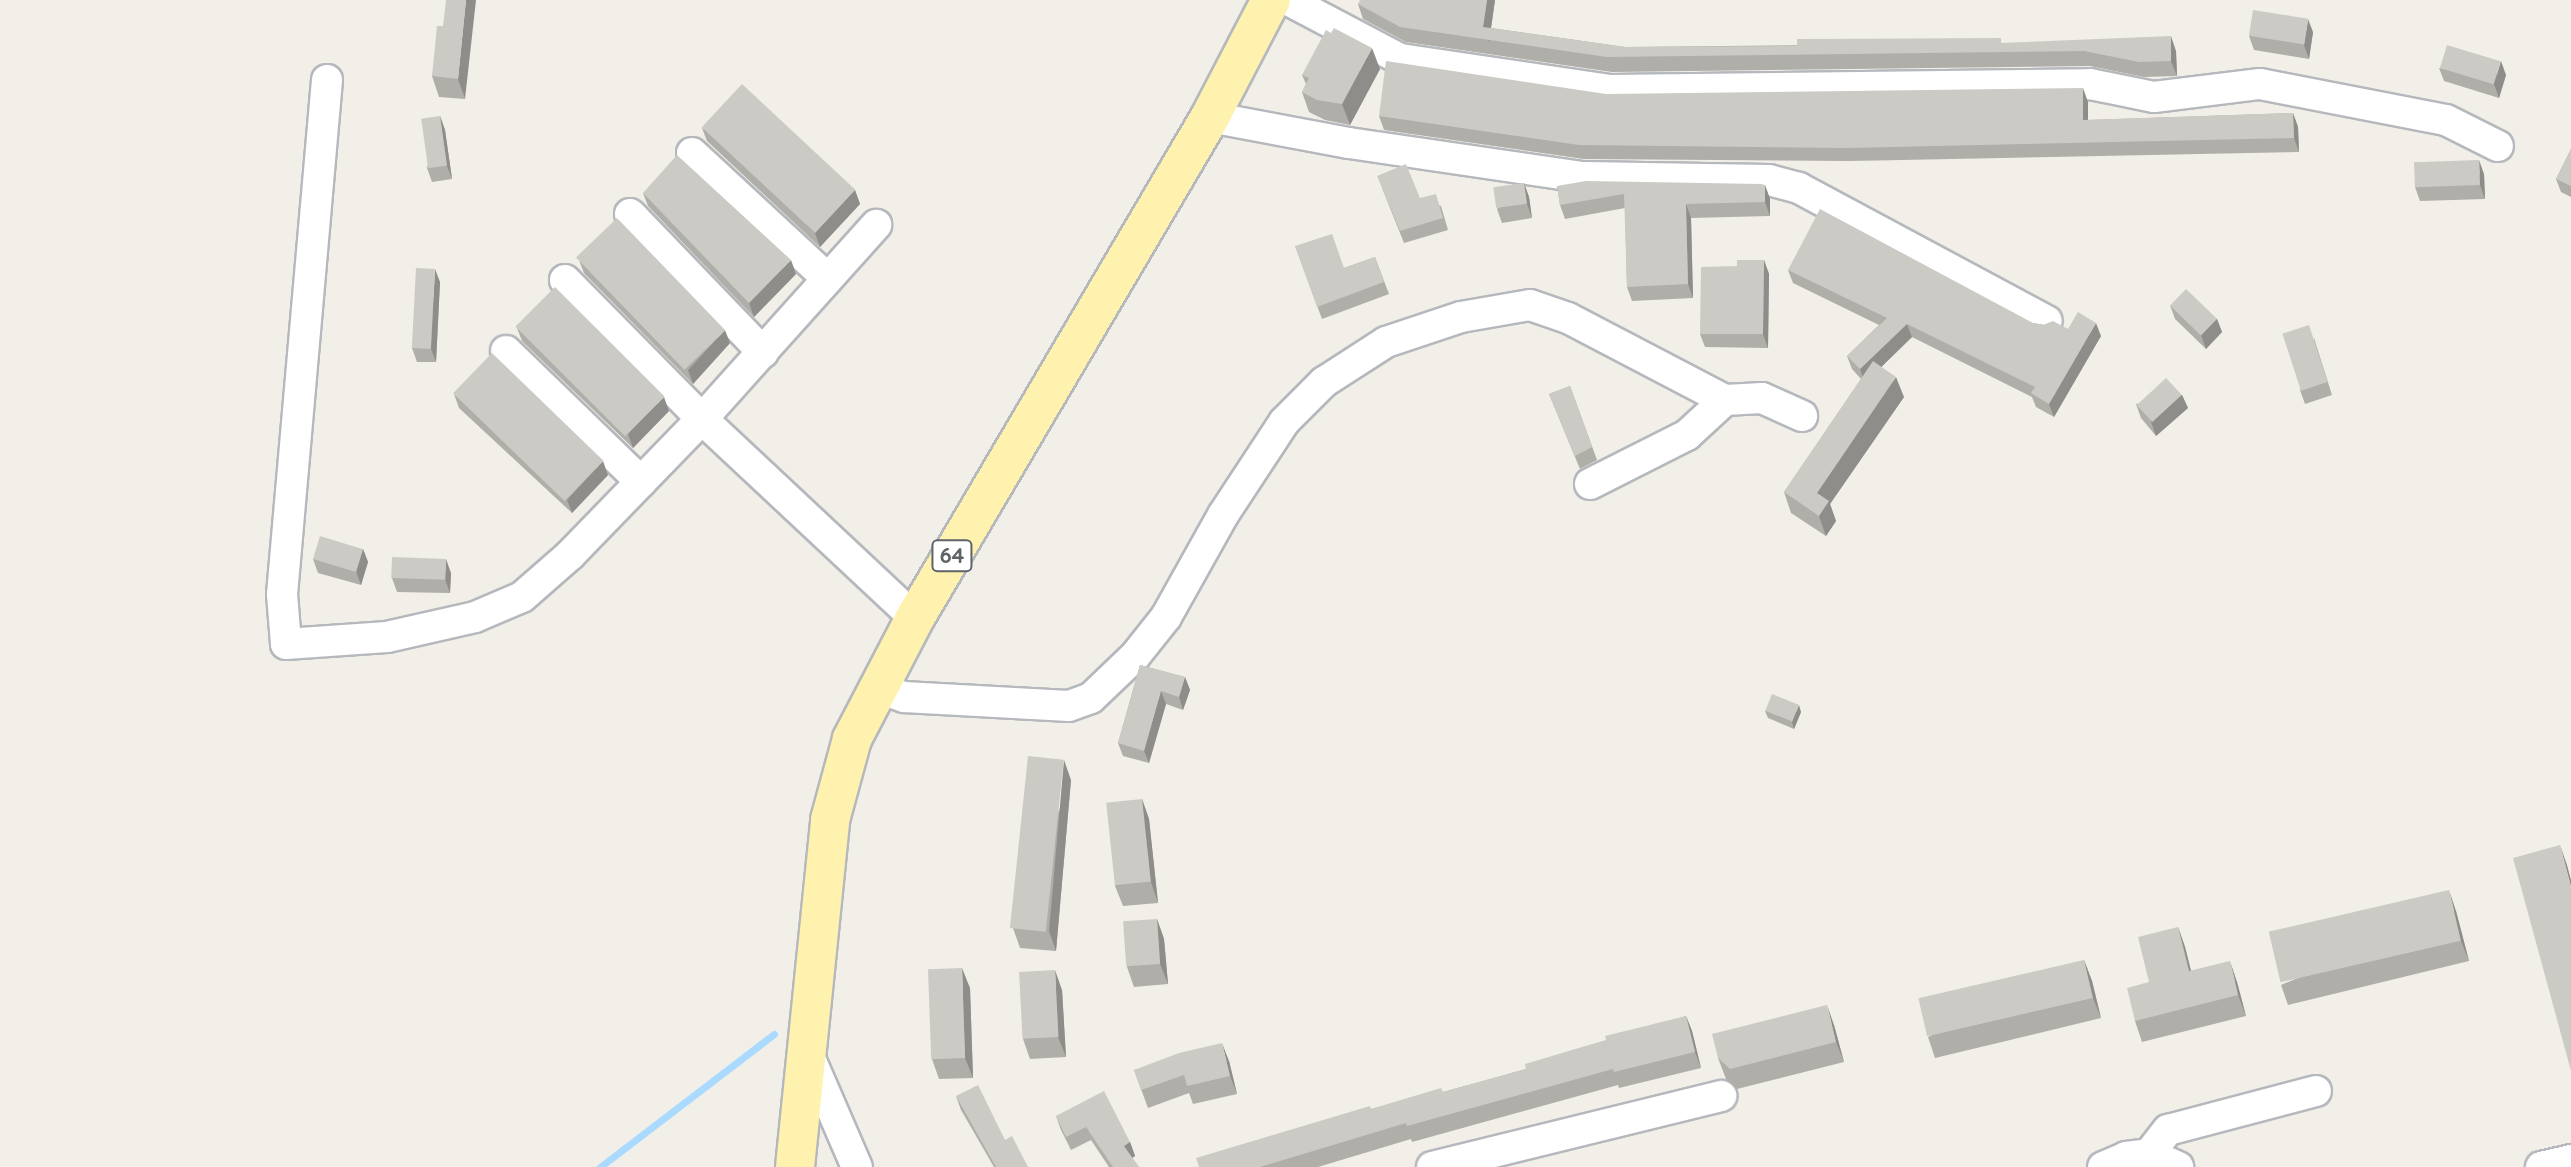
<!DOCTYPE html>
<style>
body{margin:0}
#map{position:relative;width:2571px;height:1167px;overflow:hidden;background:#f1efe8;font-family:Quicksand,sans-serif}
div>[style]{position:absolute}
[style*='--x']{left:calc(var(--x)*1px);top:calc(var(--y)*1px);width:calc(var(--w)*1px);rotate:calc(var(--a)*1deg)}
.stream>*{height:7px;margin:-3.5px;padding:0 3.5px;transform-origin:3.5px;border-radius:3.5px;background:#aadaff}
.roads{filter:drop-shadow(2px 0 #b5b8bc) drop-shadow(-2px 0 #b5b8bc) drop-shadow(0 2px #b5b8bc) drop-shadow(0 -2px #b5b8bc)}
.minor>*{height:30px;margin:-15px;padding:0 15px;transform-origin:15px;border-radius:15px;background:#fff}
.major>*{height:38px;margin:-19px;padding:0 19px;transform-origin:19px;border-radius:19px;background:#fff2af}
.wall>*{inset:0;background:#afaea9}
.shaded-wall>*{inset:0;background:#8f8d8a}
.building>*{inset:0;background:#cccac5;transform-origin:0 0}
span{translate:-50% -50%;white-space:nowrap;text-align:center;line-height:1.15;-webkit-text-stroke:6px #fff;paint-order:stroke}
.shield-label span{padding:2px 6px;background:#fff;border:2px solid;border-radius:6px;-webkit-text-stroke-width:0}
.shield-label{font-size:22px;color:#5f6368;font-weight:700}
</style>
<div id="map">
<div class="stream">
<i style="--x:600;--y:1167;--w:219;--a:-37.4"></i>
</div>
<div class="roads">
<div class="minor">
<i style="--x:1288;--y:0;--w:127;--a:27.8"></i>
<i style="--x:1400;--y:59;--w:213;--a:8.4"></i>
<i style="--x:1611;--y:90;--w:479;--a:-0.7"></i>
<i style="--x:2090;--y:84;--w:65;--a:11.5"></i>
<i style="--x:2154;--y:97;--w:107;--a:-7"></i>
<i style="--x:2260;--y:84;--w:189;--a:11"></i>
<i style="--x:2446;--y:120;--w:58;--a:26.6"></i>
<i style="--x:327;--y:80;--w:516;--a:95"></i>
<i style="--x:282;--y:594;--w:50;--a:85.4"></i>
<i style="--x:286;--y:644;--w:101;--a:-4"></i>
<i style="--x:387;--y:637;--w:90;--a:-12.8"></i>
<i style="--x:475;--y:617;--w:51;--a:-23.1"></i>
<i style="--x:522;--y:597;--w:64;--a:-41.2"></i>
<i style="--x:570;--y:555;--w:190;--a:-45.9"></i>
<i style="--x:702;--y:419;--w:261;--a:-48.1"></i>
<i style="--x:1210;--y:117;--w:141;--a:10.6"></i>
<i style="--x:1349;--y:143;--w:236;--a:8.3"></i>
<i style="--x:1583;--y:177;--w:186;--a:0.9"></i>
<i style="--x:1769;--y:180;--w:31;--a:15"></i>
<i style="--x:1799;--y:188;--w:281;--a:28.2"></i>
<i style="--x:692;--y:153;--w:185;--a:42.8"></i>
<i style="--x:630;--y:214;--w:192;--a:46.1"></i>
<i style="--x:565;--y:280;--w:195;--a:45.4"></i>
<i style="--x:702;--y:419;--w:291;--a:43.1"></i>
<i style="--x:506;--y:351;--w:188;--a:44.1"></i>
<i style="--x:1590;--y:484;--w:109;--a:-26.8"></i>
<i style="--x:1687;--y:435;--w:52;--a:-42.6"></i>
<i style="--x:879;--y:688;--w:27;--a:20"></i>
<i style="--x:904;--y:697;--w:165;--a:3.1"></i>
<i style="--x:1069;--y:706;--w:23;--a:-20"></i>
<i style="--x:1091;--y:698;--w:61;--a:-43.7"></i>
<i style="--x:1135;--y:656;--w:50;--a:-51.5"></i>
<i style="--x:1166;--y:617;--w:117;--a:-60.8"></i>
<i style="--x:1223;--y:515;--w:111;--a:-56.7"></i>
<i style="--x:1284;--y:422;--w:57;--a:-45"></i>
<i style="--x:1324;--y:382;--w:74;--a:-32.8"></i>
<i style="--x:1386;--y:342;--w:79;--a:-18.4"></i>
<i style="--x:1461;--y:317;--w:70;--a:-9.9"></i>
<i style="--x:1530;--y:305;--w:40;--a:18.9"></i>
<i style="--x:1568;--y:318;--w:177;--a:27.6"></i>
<i style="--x:1725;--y:400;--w:37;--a:-3"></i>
<i style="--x:1762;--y:398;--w:44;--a:24.2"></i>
<i style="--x:808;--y:1054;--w:123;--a:66.6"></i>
<i style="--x:2149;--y:1154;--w:31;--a:-52"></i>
<i style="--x:2168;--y:1130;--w:153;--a:-14.8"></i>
<i style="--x:1432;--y:1167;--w:298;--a:-13.8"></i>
<i style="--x:2103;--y:1167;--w:25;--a:-23"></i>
<i style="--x:2126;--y:1157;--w:23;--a:-7"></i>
<i style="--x:2149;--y:1154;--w:32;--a:24"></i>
<i style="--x:2541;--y:1167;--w:31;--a:-13"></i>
</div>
<div class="major">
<i style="--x:795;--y:1167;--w:349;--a:-84.2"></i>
<i style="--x:830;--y:820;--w:84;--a:-74.8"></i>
<i style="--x:852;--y:739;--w:136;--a:-62.5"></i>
<i style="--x:915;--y:618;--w:581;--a:-59.51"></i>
<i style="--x:1210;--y:117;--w:132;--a:-62.5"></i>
</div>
</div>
<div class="wall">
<i style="clip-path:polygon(1495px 0,1491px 28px,1625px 47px,2003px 43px,2176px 51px,2177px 76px,2144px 77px,2090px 66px,1612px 72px,1406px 42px,1363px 19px,1358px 4px)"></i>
<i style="clip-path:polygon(443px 26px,465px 99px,439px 97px,432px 76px)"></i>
<i style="clip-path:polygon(2313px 32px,2309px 59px,2254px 50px,2249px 36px)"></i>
<i style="clip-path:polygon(2439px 68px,2506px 75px,2499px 98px,2444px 81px)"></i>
<i style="clip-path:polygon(1380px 69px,1350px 125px,1325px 120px,1309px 112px,1302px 92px,1306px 84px,1302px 75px)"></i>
<i style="clip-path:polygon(1606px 94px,2088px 102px,2088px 120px,2293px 113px,2298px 127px,2299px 152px,1848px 161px,1584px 159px,1384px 130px,1379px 116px)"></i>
<i style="clip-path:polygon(440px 116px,445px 130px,452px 179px,432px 182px,427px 168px)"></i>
<i style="clip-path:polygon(702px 128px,855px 190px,860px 204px,820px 247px,707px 141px)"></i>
<i style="clip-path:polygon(2571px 149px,2571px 197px,2561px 192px,2556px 179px)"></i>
<i style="clip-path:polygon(2484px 174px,2485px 199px,2420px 201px,2415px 187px)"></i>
<i style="clip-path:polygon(1524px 183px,1529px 197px,1532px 218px,1502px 223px,1497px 209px)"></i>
<i style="clip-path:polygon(1765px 185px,1770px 199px,1770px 216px,1691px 218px,1693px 298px,1632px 301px,1627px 287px,1625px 208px,1565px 219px,1560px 205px,1557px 186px)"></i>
<i style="clip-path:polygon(1382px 188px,1420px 198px,1441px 206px,1448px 230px,1404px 243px)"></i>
<i style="clip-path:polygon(643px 193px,796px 274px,754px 317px,648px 206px)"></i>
<i style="clip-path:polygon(1295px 246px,1344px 268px,1375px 257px,1389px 294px,1322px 319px)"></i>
<i style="clip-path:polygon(579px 260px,730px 343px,693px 384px,584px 273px)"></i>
<i style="clip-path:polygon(1764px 260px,1769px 274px,1768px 348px,1705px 347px,1700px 334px)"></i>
<i style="clip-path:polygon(1788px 270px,2033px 323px,2068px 329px,2101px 336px,2054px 417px,2036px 407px,2032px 397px,1912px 337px,1881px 367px,1904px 397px,1830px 504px,1836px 521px,1826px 536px,1791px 513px,1784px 492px,1861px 379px,1852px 369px,1847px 356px,1879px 325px,1793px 283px)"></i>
<i style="clip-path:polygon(440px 282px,436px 362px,417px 362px,412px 348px)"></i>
<i style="clip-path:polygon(2170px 305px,2217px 319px,2222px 332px,2206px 349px,2175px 319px)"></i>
<i style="clip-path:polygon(517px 328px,669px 411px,633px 448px,522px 341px)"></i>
<i style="clip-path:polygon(2314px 338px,2332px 395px,2305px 404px,2300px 390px)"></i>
<i style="clip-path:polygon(1570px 386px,1597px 460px,1580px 469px,1549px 394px)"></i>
<i style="clip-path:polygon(454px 394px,608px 475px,572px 513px,459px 408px)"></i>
<i style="clip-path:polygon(2182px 395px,2188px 408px,2156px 436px,2141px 418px,2136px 404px)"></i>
<i style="clip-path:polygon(363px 549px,368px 562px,361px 585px,318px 573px,313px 559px)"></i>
<i style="clip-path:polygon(451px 573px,450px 593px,397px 592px,392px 578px)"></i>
<i style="clip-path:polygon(1140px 665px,1185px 677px,1190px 690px,1183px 710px,1166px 704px,1149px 763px,1123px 756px,1118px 743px)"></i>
<i style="clip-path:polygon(1765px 711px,1801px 712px,1794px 729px,1768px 718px)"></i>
<i style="clip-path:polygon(1071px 780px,1056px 951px,1020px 948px,1013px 928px)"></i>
<i style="clip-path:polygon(1142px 799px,1149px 819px,1158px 903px,1123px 906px,1115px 886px)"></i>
<i style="clip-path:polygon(2456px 911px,2469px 961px,2288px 1005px,2281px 985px)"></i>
<i style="clip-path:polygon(1157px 919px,1164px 939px,1168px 984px,1134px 987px,1127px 967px)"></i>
<i style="clip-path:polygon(2178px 927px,2185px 947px,2191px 971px,2237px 982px,2246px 1016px,2142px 1042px,2135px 1021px,2149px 982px)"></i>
<i style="clip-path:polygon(2084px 960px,2092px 981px,2101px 1018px,1935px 1058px,1928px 1037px)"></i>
<i style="clip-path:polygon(970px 988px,973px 1078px,939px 1079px,932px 1059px)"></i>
<i style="clip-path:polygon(1062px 990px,1066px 1057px,1030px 1059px,1023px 1039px)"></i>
<i style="clip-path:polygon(1686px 1016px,1692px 1031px,1701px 1068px,1619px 1088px,1618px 1085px,1412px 1142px,1411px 1139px,1318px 1167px,1199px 1167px,1371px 1109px,1443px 1092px,1526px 1069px)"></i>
<i style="clip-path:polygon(1834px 1025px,1844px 1062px,1737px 1089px,1726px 1079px,1718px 1058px)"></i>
<i style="clip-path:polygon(1229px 1061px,1237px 1094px,1193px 1104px,1189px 1093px,1148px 1108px,1134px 1070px)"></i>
<i style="clip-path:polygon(956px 1096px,1005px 1140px,1028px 1167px,994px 1167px,961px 1110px)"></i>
<i style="clip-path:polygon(1056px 1116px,1130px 1142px,1135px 1156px,1132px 1158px,1139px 1167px,1109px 1167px,1091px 1140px,1071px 1150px,1061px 1130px)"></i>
</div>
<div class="shaded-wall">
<i style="clip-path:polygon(466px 0,476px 0,465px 99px,458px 79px)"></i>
<i style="clip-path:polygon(1487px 0,1495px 0,1489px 42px,1483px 27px)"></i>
<i style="clip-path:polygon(2308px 19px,2313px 32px,2309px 59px,2304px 45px)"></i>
<i style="clip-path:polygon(2171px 36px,2176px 51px,2177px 76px,2171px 61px)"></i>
<i style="clip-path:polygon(1372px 48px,1380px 69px,1350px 125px,1342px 104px)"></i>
<i style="clip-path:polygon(2501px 61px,2506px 75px,2499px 98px,2494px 84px)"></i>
<i style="clip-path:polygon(2083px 88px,2088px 102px,2088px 134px,2083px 120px)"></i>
<i style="clip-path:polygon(2293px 113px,2298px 127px,2299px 152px,2294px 138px)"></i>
<i style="clip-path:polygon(440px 116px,445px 130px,452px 179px,447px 166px)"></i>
<i style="clip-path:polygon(2479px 160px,2484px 174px,2485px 199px,2480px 185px)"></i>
<i style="clip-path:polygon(1524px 183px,1529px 197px,1532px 218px,1527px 204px)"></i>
<i style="clip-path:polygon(1765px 185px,1770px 199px,1770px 216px,1765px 202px)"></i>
<i style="clip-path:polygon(855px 190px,860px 204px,820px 247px,815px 233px)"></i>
<i style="clip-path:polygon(1686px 204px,1691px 218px,1693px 298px,1688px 284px)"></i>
<i style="clip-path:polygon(791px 260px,796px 274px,754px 317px,749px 303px)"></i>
<i style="clip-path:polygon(1764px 260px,1769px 274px,1768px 348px,1763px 334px)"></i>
<i style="clip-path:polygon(435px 269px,440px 282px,436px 362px,431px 349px)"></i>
<i style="clip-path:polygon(2217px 319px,2222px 332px,2206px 349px,2201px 335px)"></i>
<i style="clip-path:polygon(2096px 323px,2101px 336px,2054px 417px,2049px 404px)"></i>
<i style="clip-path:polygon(1907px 324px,1912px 337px,1865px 383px,1860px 369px)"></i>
<i style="clip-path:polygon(725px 330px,730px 343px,693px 384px,688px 370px)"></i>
<i style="clip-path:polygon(1896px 377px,1904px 397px,1830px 504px,1836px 521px,1826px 536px,1819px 516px,1817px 493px)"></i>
<i style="clip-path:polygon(2182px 395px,2188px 408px,2156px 436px,2151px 422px)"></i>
<i style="clip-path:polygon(664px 397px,669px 411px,633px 448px,628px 434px)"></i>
<i style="clip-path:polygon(603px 461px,608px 475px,572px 513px,567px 500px)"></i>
<i style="clip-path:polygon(363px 549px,368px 562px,361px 585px,356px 571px)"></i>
<i style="clip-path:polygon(446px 559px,451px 573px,450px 593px,445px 579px)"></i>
<i style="clip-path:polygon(1185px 677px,1190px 690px,1183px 710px,1179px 697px)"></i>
<i style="clip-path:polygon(1161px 691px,1166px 704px,1149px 763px,1144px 751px)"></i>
<i style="clip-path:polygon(1799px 705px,1801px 712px,1794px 729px,1792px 722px)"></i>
<i style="clip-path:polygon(1064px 760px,1071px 780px,1056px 951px,1049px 931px)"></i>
<i style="clip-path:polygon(1142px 799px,1149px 819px,1158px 903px,1151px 882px)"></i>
<i style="clip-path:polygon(2560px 845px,2567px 865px,2571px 880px,2571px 887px)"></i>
<i style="clip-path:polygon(2449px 890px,2456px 911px,2469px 961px,2461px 941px)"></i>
<i style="clip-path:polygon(1157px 919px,1164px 939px,1168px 984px,1160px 964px)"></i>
<i style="clip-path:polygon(2178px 927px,2185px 947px,2196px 991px,2189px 971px)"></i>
<i style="clip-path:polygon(2084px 960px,2092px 981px,2101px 1018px,2093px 998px)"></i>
<i style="clip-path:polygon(2230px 961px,2237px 982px,2246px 1016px,2238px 995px)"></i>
<i style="clip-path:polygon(962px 968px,970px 988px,973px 1078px,965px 1058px)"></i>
<i style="clip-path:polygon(1055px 970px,1062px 990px,1066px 1057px,1058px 1037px)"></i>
<i style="clip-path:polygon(1827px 1005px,1834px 1025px,1844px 1062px,1836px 1042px)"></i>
<i style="clip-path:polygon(1686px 1016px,1692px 1031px,1701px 1068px,1695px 1052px)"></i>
<i style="clip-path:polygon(1222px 1043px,1229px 1061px,1237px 1094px,1230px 1076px)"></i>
<i style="clip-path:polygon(1130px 1142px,1135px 1156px,1129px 1160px,1124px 1146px)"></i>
</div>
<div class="building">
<i style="clip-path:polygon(446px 0,466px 0,458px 79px,432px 76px,437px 26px,443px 26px)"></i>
<i style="clip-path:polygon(1360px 0,1487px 0,1483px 27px,1625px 47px,1797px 46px,1797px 39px,2001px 38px,2001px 43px,2171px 36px,2171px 61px,2139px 62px,2084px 51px,1607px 57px,1400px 27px,1358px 4px)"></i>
<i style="left:2253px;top:10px;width:56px;height:26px;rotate:9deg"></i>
<i style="clip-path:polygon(1334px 28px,1372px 48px,1342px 104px,1317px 100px,1302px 92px,1309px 78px,1302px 75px,1326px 30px,1331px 33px)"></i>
<i style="left:2447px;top:45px;width:56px;height:24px;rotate:17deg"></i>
<i style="clip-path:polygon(1386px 61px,1606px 94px,2083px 88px,2083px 120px,2293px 113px,2294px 138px,1843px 148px,1579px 145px,1379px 116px)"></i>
<i style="left:742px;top:84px;width:155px;height:59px;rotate:43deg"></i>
<i style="left:440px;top:116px;width:50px;height:19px;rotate:82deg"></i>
<i style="clip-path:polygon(2571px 149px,2571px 186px,2556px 179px)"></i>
<i style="clip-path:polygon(677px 155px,791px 260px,749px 303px,643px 193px)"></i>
<i style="left:2479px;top:160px;width:25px;height:65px;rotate:88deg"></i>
<i style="clip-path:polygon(1406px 164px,1420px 198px,1436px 194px,1443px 218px,1400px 231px,1377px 176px)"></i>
<i style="clip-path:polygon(1586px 181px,1761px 184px,1765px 185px,1765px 202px,1686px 204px,1688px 284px,1627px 287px,1624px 194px,1560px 205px,1557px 186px)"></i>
<i style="left:1524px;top:183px;width:21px;height:31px;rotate:82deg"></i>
<i style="clip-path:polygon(1820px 209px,2033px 323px,2043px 325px,2053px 321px,2068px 329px,2078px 312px,2096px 323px,2049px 404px,2031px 393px,2035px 387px,1907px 324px,1860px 369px,1847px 356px,1887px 318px,1788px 270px)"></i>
<i style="left:617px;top:218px;width:156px;height:57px;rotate:46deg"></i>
<i style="clip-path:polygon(1332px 234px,1344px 268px,1375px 257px,1384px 282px,1317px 307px,1295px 246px)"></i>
<i style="clip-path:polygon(1737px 260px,1764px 260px,1763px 334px,1700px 334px,1701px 267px,1737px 266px)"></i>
<i style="left:416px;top:268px;width:19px;height:80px;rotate:3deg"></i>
<i style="left:555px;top:287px;width:155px;height:56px;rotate:45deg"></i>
<i style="left:2186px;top:289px;width:43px;height:23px;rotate:44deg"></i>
<i style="left:2309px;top:325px;width:60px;height:28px;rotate:72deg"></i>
<i style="left:492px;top:353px;width:155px;height:56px;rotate:44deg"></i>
<i style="clip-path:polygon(1873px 361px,1896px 377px,1817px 493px,1829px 501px,1819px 516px,1784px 492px)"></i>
<i style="left:2166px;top:378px;width:23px;height:40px;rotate:47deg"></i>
<i style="clip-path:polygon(1570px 386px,1592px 447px,1575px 456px,1549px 394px)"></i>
<i style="left:320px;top:536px;width:45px;height:24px;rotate:17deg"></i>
<i style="left:392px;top:557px;width:54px;height:21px;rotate:2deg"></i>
<i style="clip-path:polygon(1140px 665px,1185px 677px,1179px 697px,1161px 691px,1144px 751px,1118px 743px)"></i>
<i style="left:1772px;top:694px;width:29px;height:18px;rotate:22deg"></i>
<i style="left:1028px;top:756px;width:36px;height:173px;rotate:6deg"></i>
<i style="left:1142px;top:799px;width:83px;height:36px;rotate:84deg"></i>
<i style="clip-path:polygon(2560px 845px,2571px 887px,2571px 1071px,2513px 858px)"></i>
<i style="left:2449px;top:890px;width:52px;height:185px;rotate:77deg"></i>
<i style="left:1157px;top:919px;width:45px;height:34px;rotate:86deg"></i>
<i style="clip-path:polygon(2178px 927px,2189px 971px,2230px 961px,2238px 995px,2135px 1021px,2127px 988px,2149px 982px,2138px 937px)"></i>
<i style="left:2084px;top:960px;width:39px;height:170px;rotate:77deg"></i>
<i style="left:962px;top:968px;width:90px;height:34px;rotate:88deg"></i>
<i style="left:1055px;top:970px;width:67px;height:36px;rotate:87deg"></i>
<i style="clip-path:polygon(1827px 1005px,1836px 1042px,1730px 1069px,1718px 1058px,1712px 1034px)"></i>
<i style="clip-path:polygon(1686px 1016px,1695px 1052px,1614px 1072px,1613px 1069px,1407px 1126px,1406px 1123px,1260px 1167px,1199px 1167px,1196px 1158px,1370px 1106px,1371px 1109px,1441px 1088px,1443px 1092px,1526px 1069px,1525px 1064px,1606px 1040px,1605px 1036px)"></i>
<i style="clip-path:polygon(1222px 1043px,1230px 1076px,1187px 1086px,1184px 1075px,1141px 1090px,1134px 1070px,1179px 1053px)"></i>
<i style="clip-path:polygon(978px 1085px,1005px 1140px,1012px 1136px,1028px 1167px,996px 1167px,956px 1096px)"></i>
<i style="clip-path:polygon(1104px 1091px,1130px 1142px,1124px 1146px,1139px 1167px,1113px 1167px,1086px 1127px,1066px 1137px,1056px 1116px)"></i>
</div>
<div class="shield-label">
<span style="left:952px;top:556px">64</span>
</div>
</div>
